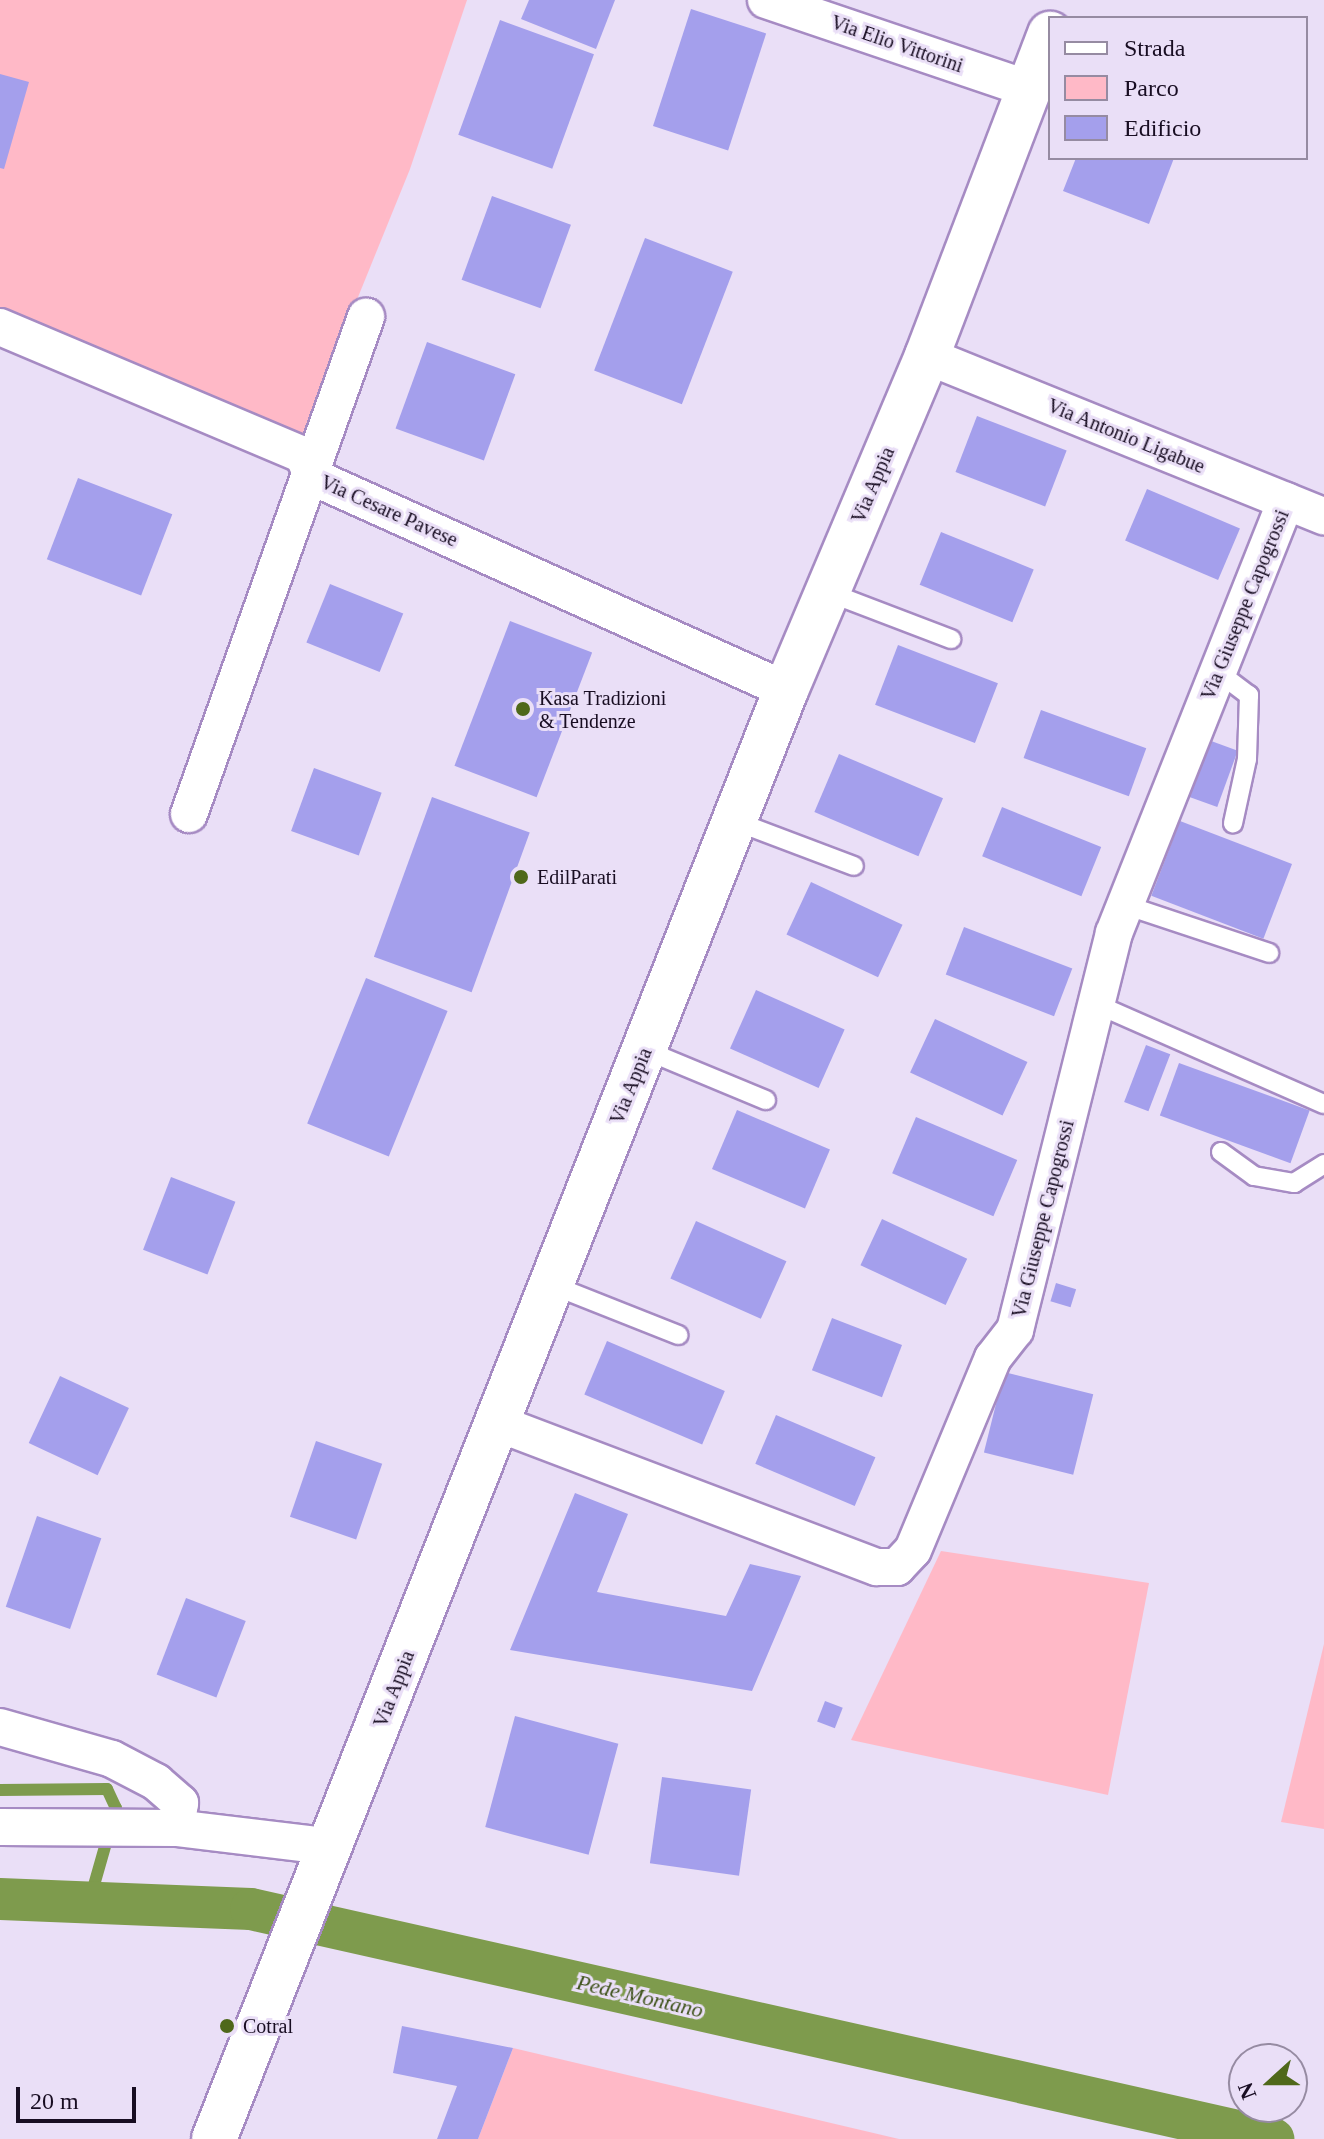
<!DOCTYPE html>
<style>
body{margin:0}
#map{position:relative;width:1324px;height:2139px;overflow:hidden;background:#eadff7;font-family:Georgia,serif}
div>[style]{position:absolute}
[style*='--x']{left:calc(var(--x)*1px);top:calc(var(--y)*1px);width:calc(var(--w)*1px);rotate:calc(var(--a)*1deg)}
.green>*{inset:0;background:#ffb9c7}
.stream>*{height:12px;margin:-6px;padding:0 6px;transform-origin:6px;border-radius:6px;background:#7e9b4d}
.canal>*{height:42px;margin:-21px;padding:0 21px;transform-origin:21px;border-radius:21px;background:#7e9b4d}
.building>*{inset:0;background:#a49fec;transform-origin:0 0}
.roads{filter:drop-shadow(2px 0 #a68bc3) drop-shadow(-2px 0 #a68bc3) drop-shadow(0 2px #a68bc3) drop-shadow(0 -2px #a68bc3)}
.service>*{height:18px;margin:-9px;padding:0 9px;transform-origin:9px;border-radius:9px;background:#fff}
.minor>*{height:36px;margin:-18px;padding:0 18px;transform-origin:18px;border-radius:18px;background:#fff}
.primary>*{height:44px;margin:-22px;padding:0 22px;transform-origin:22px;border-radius:22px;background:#fff}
.dots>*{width:22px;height:22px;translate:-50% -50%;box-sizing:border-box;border:4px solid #eadff7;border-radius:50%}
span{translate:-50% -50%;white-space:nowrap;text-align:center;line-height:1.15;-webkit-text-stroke:6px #eadff7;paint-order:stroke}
.street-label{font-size:20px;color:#180d22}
.poi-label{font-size:20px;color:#180d22}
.left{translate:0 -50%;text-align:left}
.water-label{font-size:22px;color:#3e521a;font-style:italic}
.legend{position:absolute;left:1048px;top:16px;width:260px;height:144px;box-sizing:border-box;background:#eadff7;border:2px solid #968ba2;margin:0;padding:10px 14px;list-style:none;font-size:24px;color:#180d22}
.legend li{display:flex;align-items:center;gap:16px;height:40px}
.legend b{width:40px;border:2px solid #968ba2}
.north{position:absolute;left:1228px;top:2043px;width:80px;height:80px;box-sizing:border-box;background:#eadff7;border:2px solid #968ba2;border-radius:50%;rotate:249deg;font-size:22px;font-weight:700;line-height:32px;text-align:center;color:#180d22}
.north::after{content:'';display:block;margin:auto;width:28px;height:36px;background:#4f681a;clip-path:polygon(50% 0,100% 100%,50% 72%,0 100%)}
.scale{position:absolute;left:16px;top:2087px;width:120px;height:36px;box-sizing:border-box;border:4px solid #180d22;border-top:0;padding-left:10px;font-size:24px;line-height:28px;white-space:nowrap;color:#180d22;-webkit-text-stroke:6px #eadff7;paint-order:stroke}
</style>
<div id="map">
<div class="green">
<i style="clip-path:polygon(0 0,467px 0,410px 169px,300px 440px,0 320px)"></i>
<i style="clip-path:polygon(941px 1551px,1149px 1583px,1108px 1795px,851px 1740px)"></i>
<i style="clip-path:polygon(1324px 1644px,1324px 1829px,1281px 1822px)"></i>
<i style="clip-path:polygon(513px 2048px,899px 2139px,478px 2139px)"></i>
</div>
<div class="stream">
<i style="--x:0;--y:1790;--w:107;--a:-0.5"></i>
<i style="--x:107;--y:1789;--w:21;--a:65"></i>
<i style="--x:116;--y:1808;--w:99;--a:105.9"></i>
</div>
<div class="canal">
<i style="--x:0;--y:1899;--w:251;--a:2.3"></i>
<i style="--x:251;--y:1909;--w:1048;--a:12.68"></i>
</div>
<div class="building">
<i style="clip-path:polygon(529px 0,615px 0,596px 49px,521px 19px)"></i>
<i style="left:691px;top:9px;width:79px;height:123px;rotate:18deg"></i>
<i style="left:500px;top:20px;width:100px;height:122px;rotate:20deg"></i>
<i style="clip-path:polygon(0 74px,29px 82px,4px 169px,0 168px)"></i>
<i style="clip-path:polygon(1076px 158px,1174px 158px,1149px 224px,1063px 191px)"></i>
<i style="left:492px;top:196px;width:84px;height:89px;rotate:20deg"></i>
<i style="left:645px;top:238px;width:94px;height:142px;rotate:21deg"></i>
<i style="left:427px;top:342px;width:94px;height:92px;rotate:20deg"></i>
<i style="left:977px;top:416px;width:96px;height:60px;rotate:21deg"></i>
<i style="left:78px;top:478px;width:101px;height:87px;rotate:21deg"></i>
<i style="left:1147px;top:489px;width:101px;height:56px;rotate:23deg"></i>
<i style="left:941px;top:532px;width:100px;height:57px;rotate:22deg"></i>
<i style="left:330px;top:584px;width:79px;height:63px;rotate:22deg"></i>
<i style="left:510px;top:621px;width:88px;height:155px;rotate:21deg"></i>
<i style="left:898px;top:645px;width:107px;height:64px;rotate:21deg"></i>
<i style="left:1041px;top:710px;width:112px;height:51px;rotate:20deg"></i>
<i style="left:1203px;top:738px;width:37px;height:60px;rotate:20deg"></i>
<i style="left:839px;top:754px;width:113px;height:63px;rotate:23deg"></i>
<i style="left:314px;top:768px;width:72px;height:67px;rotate:20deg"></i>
<i style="left:432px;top:797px;width:104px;height:170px;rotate:20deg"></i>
<i style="left:1002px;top:807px;width:107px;height:53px;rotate:22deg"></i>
<i style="left:1180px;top:821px;width:120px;height:80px;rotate:21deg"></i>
<i style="left:811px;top:882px;width:101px;height:58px;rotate:25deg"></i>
<i style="left:964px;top:927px;width:116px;height:51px;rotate:21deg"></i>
<i style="left:366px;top:978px;width:88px;height:157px;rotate:22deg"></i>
<i style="left:756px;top:990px;width:97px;height:64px;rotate:24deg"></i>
<i style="left:935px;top:1019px;width:102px;height:59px;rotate:25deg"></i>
<i style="left:1146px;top:1045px;width:26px;height:61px;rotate:21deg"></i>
<i style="left:1179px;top:1063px;width:139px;height:56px;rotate:20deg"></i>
<i style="left:737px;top:1110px;width:101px;height:64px;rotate:23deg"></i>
<i style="left:916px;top:1117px;width:110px;height:61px;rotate:23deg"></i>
<i style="left:171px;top:1177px;width:69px;height:78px;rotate:21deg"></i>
<i style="left:882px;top:1219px;width:94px;height:51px;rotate:25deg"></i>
<i style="left:696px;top:1221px;width:99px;height:63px;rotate:24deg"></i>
<i style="left:1056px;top:1283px;width:21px;height:19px;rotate:17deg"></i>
<i style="left:832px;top:1318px;width:75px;height:56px;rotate:21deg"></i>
<i style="left:607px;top:1341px;width:128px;height:58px;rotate:23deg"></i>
<i style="left:1004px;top:1372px;width:92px;height:83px;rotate:14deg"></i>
<i style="left:60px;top:1376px;width:76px;height:74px;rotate:25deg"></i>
<i style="left:776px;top:1415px;width:108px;height:53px;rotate:23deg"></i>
<i style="left:316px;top:1441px;width:70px;height:80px;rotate:19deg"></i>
<i style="clip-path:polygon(575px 1493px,628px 1514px,597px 1592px,726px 1616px,750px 1564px,801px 1576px,752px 1691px,510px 1650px)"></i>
<i style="left:37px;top:1516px;width:68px;height:96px;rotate:19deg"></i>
<i style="left:186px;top:1598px;width:64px;height:82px;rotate:21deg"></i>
<i style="left:825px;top:1701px;width:19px;height:22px;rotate:21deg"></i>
<i style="left:515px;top:1716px;width:107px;height:115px;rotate:15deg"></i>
<i style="left:662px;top:1777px;width:90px;height:87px;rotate:8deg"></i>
<i style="clip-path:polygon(402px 2026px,513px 2048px,478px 2139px,437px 2139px,457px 2086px,393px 2073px)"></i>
</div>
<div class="roads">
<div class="service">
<i style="--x:828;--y:592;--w:132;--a:20.9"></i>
<i style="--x:1218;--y:672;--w:39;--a:37"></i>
<i style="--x:1249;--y:695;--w:64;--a:91.8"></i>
<i style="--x:1247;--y:759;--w:66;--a:102.3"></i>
<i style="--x:735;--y:821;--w:127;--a:20.7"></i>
<i style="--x:1125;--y:905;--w:152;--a:18.4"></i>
<i style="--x:1096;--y:1004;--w:249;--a:23.7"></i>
<i style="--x:645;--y:1050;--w:131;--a:22.5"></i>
<i style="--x:1221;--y:1152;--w:41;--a:36"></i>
<i style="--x:1254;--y:1176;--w:41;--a:9.9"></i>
<i style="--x:1294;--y:1183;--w:36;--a:-32"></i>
<i style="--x:552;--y:1285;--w:136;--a:21.6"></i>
</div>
<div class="minor">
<i style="--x:766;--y:0;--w:278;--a:18.7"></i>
<i style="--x:0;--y:327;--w:329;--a:22.9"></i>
<i style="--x:303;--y:455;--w:24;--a:66"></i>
<i style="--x:313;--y:477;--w:519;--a:24.24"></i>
<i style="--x:927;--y:356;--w:428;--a:22"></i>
<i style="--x:189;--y:814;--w:528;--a:-70.4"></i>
<i style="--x:497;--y:1423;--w:406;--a:20.8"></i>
<i style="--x:877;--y:1567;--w:20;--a:0"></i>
<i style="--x:897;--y:1567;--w:23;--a:-47"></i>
<i style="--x:913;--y:1550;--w:208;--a:-67.4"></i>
<i style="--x:993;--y:1358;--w:36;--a:-52"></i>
<i style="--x:1015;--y:1330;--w:409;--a:-76"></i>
<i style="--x:1114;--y:933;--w:465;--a:-68.3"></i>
<i style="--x:0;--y:1727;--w:116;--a:15.9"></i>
<i style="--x:112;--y:1759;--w:50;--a:27.6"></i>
<i style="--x:156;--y:1782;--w:32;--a:41"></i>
<i style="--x:180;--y:1803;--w:25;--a:99"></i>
<i style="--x:176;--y:1828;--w:158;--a:6.9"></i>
<i style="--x:0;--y:1827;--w:176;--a:0.3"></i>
</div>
<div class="primary">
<i style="--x:214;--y:2139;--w:1558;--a:-68.46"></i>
<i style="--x:786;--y:690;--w:363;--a:-67.1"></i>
<i style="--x:927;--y:356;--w:345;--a:-69.1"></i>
</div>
</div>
<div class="dots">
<i style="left:523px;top:709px;background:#4f681a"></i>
<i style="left:521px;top:877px;background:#4f681a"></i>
<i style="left:227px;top:2026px;background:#4f681a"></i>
</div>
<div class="street-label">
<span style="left:897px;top:44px;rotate:19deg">Via Elio Vittorini</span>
<span style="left:1126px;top:436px;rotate:22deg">Via Antonio Ligabue</span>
<span style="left:873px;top:485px;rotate:-67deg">Via Appia</span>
<span style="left:389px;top:511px;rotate:24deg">Via Cesare Pavese</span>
<span style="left:1245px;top:605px;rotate:-68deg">Via Giuseppe Capogrossi</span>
<span style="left:631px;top:1086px;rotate:-68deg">Via Appia</span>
<span style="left:1043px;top:1219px;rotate:-76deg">Via Giuseppe Capogrossi</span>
<span style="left:394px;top:1689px;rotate:-69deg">Via Appia</span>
</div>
<div class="poi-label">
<span class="left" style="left:539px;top:710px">Kasa Tradizioni<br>&amp; Tendenze</span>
<span class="left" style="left:537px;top:877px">EdilParati</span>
<span class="left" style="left:243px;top:2026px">Cotral</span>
</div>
<div class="water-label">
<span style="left:640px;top:1996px;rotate:13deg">Pede Montano</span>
</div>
<ul class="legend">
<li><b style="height:10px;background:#fff"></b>Strada</li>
<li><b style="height:22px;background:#ffb9c7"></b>Parco</li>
<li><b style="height:22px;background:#a49fec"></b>Edificio</li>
</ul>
<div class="north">N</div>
<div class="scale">20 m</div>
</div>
